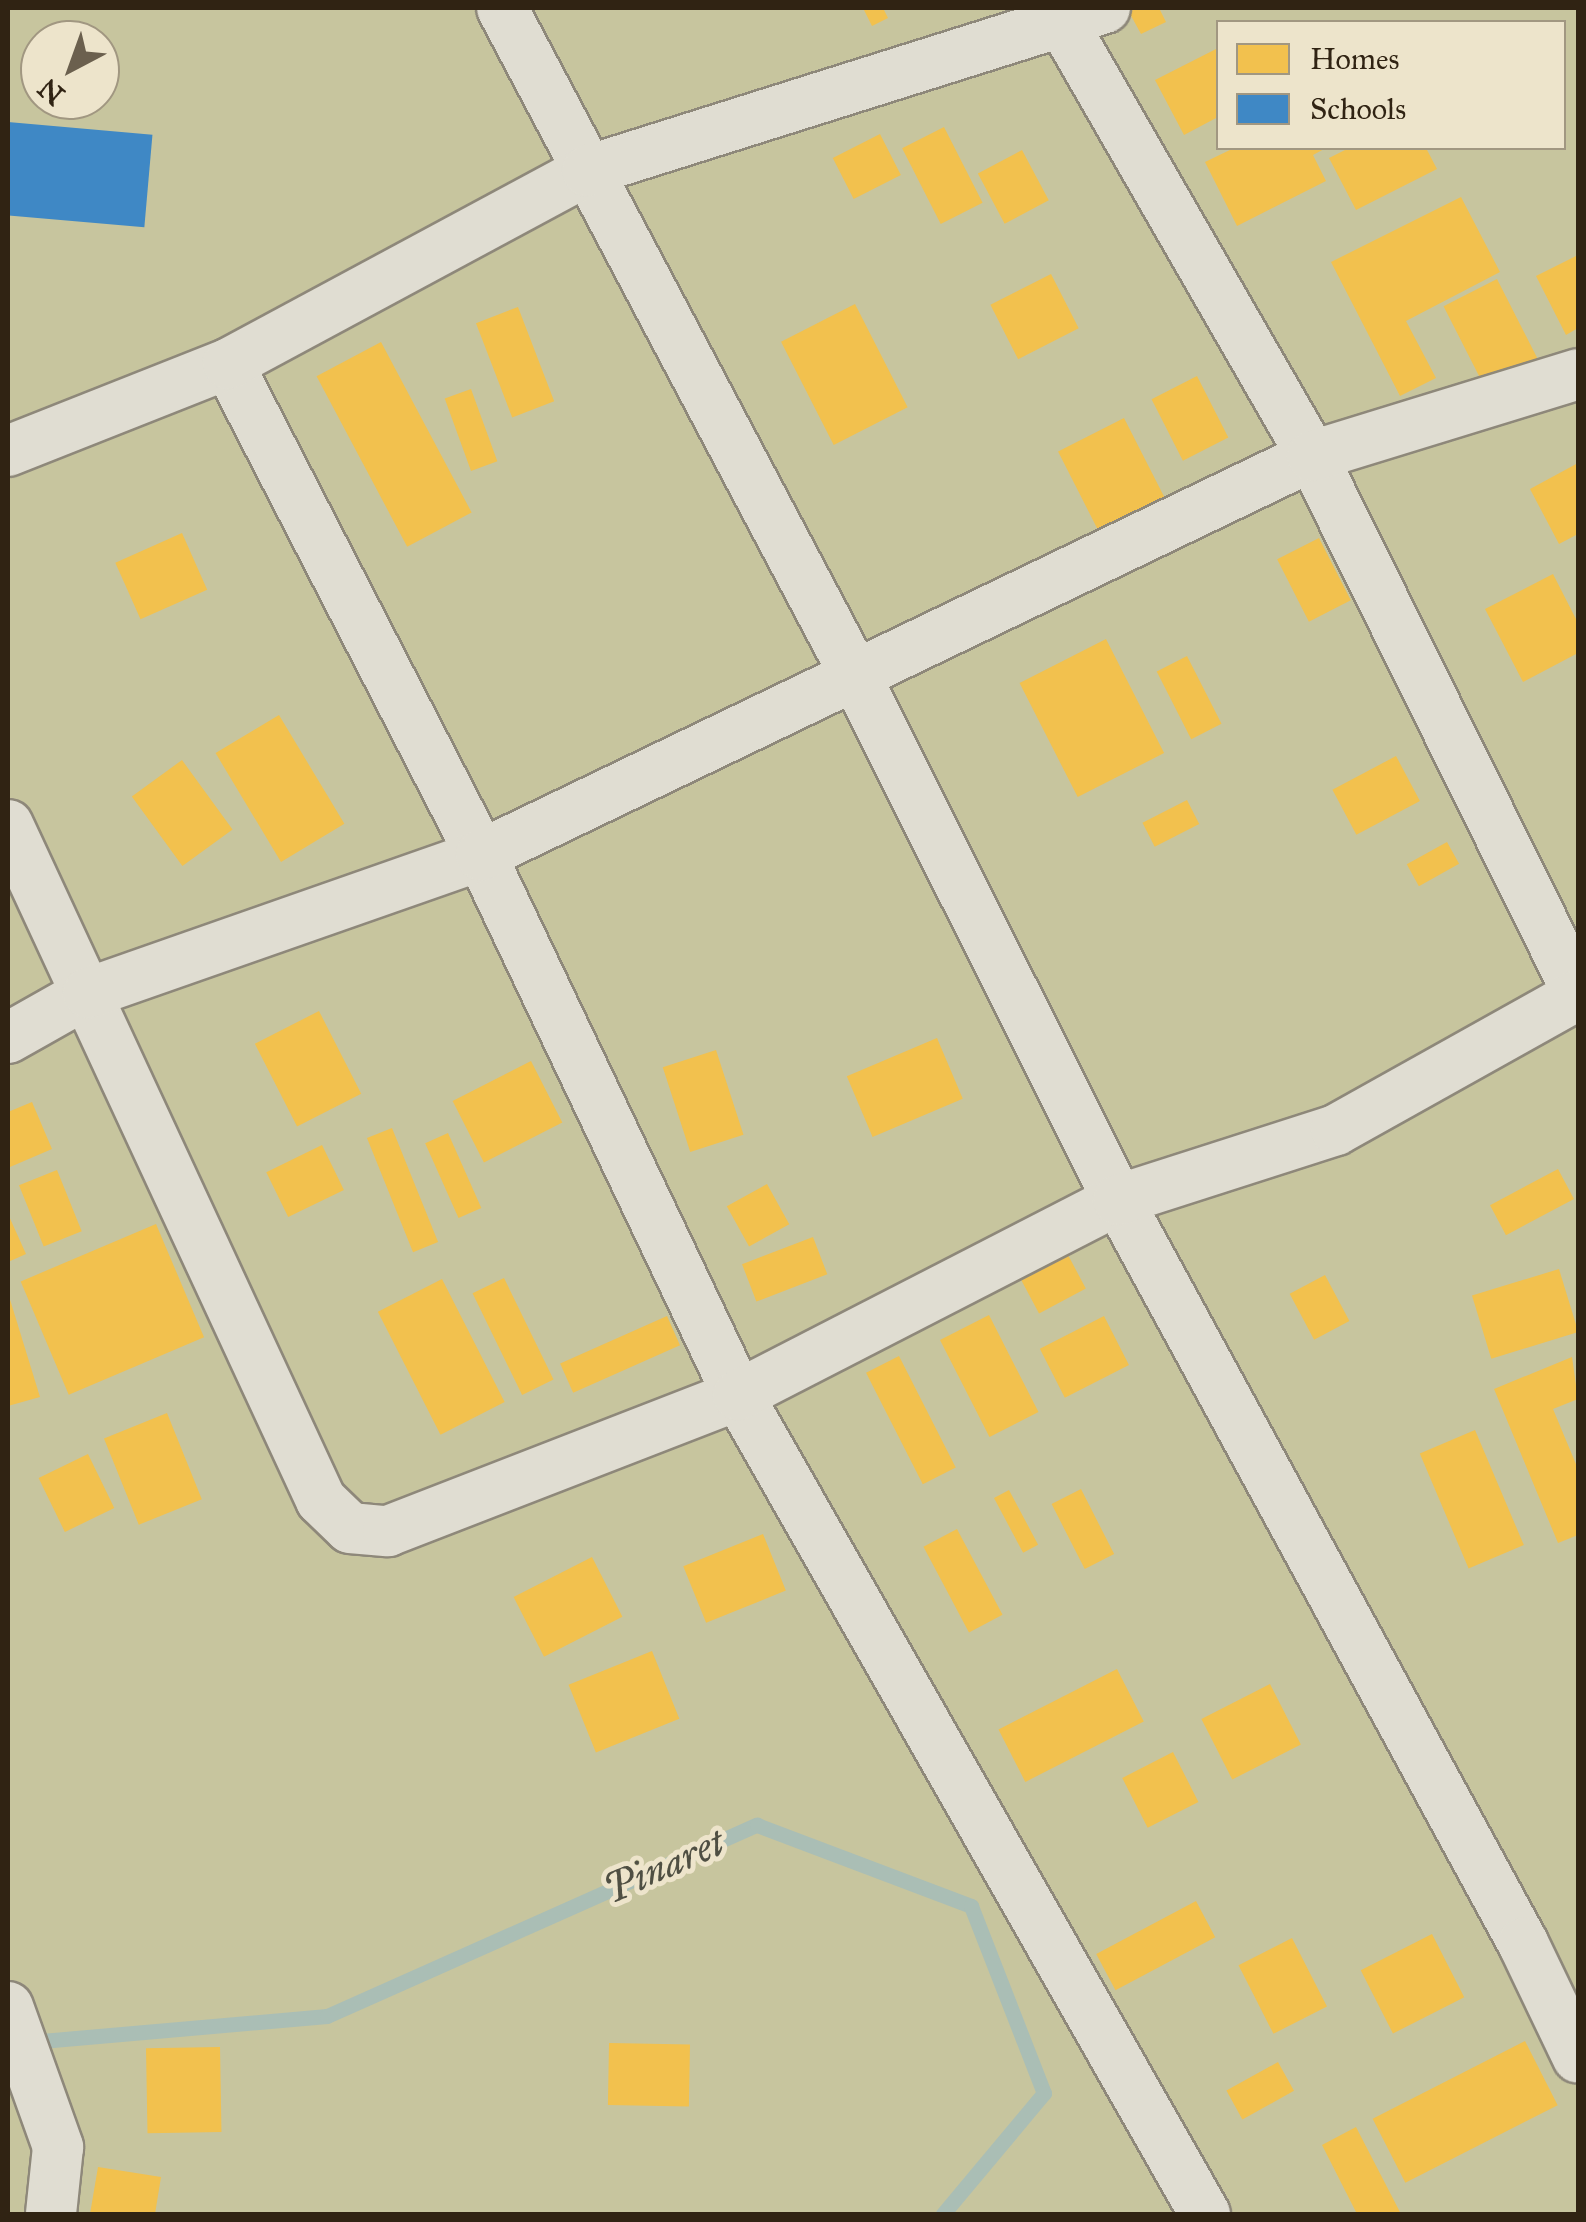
<!DOCTYPE html>
<style>
body{margin:0}
#map{position:relative;width:1586px;height:2222px;overflow:hidden;background:#d8d0bb;font-family:"IM FELL Great Primer",serif}
div>[style]{position:absolute}
[style*='--x']{left:calc(var(--x)*1px);top:calc(var(--y)*1px);width:calc(var(--w)*1px);rotate:calc(var(--a)*1deg)}
.green>*{inset:0;background:#c7c59e}
.homes>*{inset:0;background:#f2c14e;transform-origin:0 0}
.schools>*{inset:0;background:#3f88c5;transform-origin:0 0}
.stream>*{height:15px;margin:-7.5px;padding:0 7.5px;transform-origin:7.5px;border-radius:7.5px;background:#aabeb5}
.roads{filter:drop-shadow(2px 0 #8e887a) drop-shadow(-2px 0 #8e887a) drop-shadow(0 2px #8e887a) drop-shadow(0 -2px #8e887a)}
.minor>*{height:50px;margin:-25px;padding:0 25px;transform-origin:25px;border-radius:25px;background:#e0ddd2}
span{translate:-50% -50%;white-space:nowrap;text-align:center;line-height:1.15;-webkit-text-stroke:10px #ede4cb;paint-order:stroke}
.water-label{font-size:40px;color:#4f4f43;font-style:italic}
.frame{position:absolute;inset:0;border:10px solid #302313;pointer-events:none}
.legend{position:absolute;left:1216px;top:20px;width:350px;height:130px;box-sizing:border-box;background:#ede4cb;border:2px solid #a19781;margin:0;padding:12px 18px;list-style:none;font-size:30px;color:#302313}
.legend li{display:flex;align-items:center;gap:20px;height:50px}
.legend b{width:50px;border:2px solid #a19781}
.north{position:absolute;left:20px;top:20px;width:100px;height:100px;box-sizing:border-box;background:#ede4cb;border:2px solid #a19781;border-radius:50%;rotate:221deg;font-size:28px;font-weight:700;line-height:40px;text-align:center;color:#302313}
.north::after{content:'';display:block;margin:auto;width:35px;height:45px;background:#6b604e;clip-path:polygon(50% 0,100% 100%,50% 72%,0 100%)}
</style>
<div id="map">
<div class="green">
<i style="clip-path:polygon(evenodd,8px 8px,1578px 8px,1578px 2214px,8px 2214px,8px 8px,1218px 22px,1564px 22px,1564px 148px,1218px 148px,1218px 22px,8px 8px,40px 40px,100px 40px,100px 100px,40px 100px,40px 40px)"></i>
</div>
<div class="homes">
<i style="clip-path:polygon(863px 8px,883px 8px,888px 18px,872px 26px)"></i>
<i style="clip-path:polygon(1137px 8px,1159px 8px,1166px 22px,1141px 34px,1129px 12px)"></i>
<i style="clip-path:polygon(1218px 48px,1218px 117px,1184px 135px,1155px 80px)"></i>
<i style="left:944px;top:127px;width:85px;height:47px;rotate:63deg"></i>
<i style="left:880px;top:134px;width:46px;height:53px;rotate:63deg"></i>
<i style="clip-path:polygon(1234px 148px,1326px 148px,1313px 155px,1326px 181px,1237px 226px,1205px 162px)"></i>
<i style="clip-path:polygon(1349px 148px,1426px 148px,1437px 169px,1356px 210px,1329px 158px)"></i>
<i style="left:1022px;top:150px;width:57px;height:50px;rotate:62deg"></i>
<i style="clip-path:polygon(1461px 197px,1500px 272px,1406px 321px,1436px 378px,1400px 396px,1331px 262px)"></i>
<i style="clip-path:polygon(1578px 255px,1578px 328px,1566px 335px,1536px 276px)"></i>
<i style="left:1051px;top:274px;width:61px;height:68px;rotate:63deg"></i>
<i style="left:1497px;top:279px;width:90px;height:60px;rotate:63deg"></i>
<i style="left:855px;top:304px;width:116px;height:83px;rotate:63deg"></i>
<i style="left:518px;top:307px;width:101px;height:45px;rotate:69deg"></i>
<i style="left:381px;top:342px;width:193px;height:73px;rotate:62deg"></i>
<i style="left:1197px;top:376px;width:69px;height:51px;rotate:63deg"></i>
<i style="left:471px;top:389px;width:77px;height:28px;rotate:70deg"></i>
<i style="left:1124px;top:418px;width:114px;height:74px;rotate:63deg"></i>
<i style="clip-path:polygon(1578px 463px,1578px 534px,1559px 544px,1530px 489px)"></i>
<i style="left:182px;top:533px;width:62px;height:73px;rotate:66deg"></i>
<i style="left:1319px;top:538px;width:70px;height:47px;rotate:63deg"></i>
<i style="clip-path:polygon(1553px 574px,1578px 623px,1578px 653px,1523px 682px,1485px 609px)"></i>
<i style="left:1106px;top:639px;width:128px;height:97px;rotate:63deg"></i>
<i style="left:1187px;top:656px;width:76px;height:34px;rotate:63deg"></i>
<i style="left:279px;top:715px;width:127px;height:74px;rotate:59deg"></i>
<i style="left:1396px;top:756px;width:51px;height:72px;rotate:62deg"></i>
<i style="left:182px;top:760px;width:86px;height:62px;rotate:54deg"></i>
<i style="left:1187px;top:800px;width:27px;height:50px;rotate:63deg"></i>
<i style="left:1447px;top:842px;width:25px;height:46px;rotate:61deg"></i>
<i style="left:319px;top:1011px;width:93px;height:72px;rotate:63deg"></i>
<i style="left:937px;top:1038px;width:66px;height:98px;rotate:67deg"></i>
<i style="left:716px;top:1050px;width:89px;height:56px;rotate:72deg"></i>
<i style="left:531px;top:1061px;width:69px;height:88px;rotate:63deg"></i>
<i style="clip-path:polygon(32px 1102px,52px 1149px,10px 1167px,8px 1112px)"></i>
<i style="left:392px;top:1128px;width:123px;height:27px;rotate:68deg"></i>
<i style="left:448px;top:1133px;width:82px;height:25px;rotate:66deg"></i>
<i style="left:322px;top:1145px;width:50px;height:62px;rotate:64deg"></i>
<i style="left:1558px;top:1169px;width:34px;height:77px;rotate:62deg"></i>
<i style="left:57px;top:1170px;width:66px;height:41px;rotate:68deg"></i>
<i style="left:767px;top:1184px;width:46px;height:46px;rotate:61deg"></i>
<i style="clip-path:polygon(8px 1214px,26px 1254px,8px 1262px)"></i>
<i style="left:156px;top:1224px;width:123px;height:147px;rotate:67deg"></i>
<i style="left:813px;top:1237px;width:40px;height:76px;rotate:69deg"></i>
<i style="left:1068px;top:1255px;width:38px;height:53px;rotate:62deg"></i>
<i style="left:1559px;top:1269px;width:66px;height:91px;rotate:73deg"></i>
<i style="left:1325px;top:1275px;width:52px;height:40px;rotate:62deg"></i>
<i style="left:504px;top:1278px;width:113px;height:35px;rotate:64deg"></i>
<i style="left:442px;top:1279px;width:138px;height:72px;rotate:63deg"></i>
<i style="clip-path:polygon(8px 1293px,40px 1397px,8px 1406px)"></i>
<i style="left:989px;top:1315px;width:109px;height:55px;rotate:63deg"></i>
<i style="left:667px;top:1316px;width:32px;height:117px;rotate:66deg"></i>
<i style="left:1104px;top:1316px;width:55px;height:72px;rotate:63deg"></i>
<i style="left:899px;top:1356px;width:125px;height:37px;rotate:63deg"></i>
<i style="clip-path:polygon(1572px 1357px,1578px 1399px,1553px 1409px,1578px 1469px,1578px 1535px,1558px 1543px,1494px 1389px)"></i>
<i style="left:167px;top:1413px;width:93px;height:68px;rotate:68deg"></i>
<i style="left:1475px;top:1430px;width:125px;height:60px;rotate:67deg"></i>
<i style="left:88px;top:1454px;width:60px;height:55px;rotate:64deg"></i>
<i style="left:1081px;top:1489px;width:73px;height:33px;rotate:63deg"></i>
<i style="left:1009px;top:1490px;width:62px;height:17px;rotate:62deg"></i>
<i style="left:957px;top:1529px;width:97px;height:38px;rotate:62deg"></i>
<i style="left:763px;top:1534px;width:61px;height:86px;rotate:68deg"></i>
<i style="left:592px;top:1557px;width:67px;height:88px;rotate:63deg"></i>
<i style="left:652px;top:1651px;width:73px;height:90px;rotate:68deg"></i>
<i style="left:1117px;top:1669px;width:59px;height:133px;rotate:63deg"></i>
<i style="left:1270px;top:1684px;width:68px;height:77px;rotate:63deg"></i>
<i style="left:1173px;top:1752px;width:56px;height:57px;rotate:63deg"></i>
<i style="left:1196px;top:1901px;width:41px;height:113px;rotate:62deg"></i>
<i style="left:1432px;top:1934px;width:71px;height:80px;rotate:63deg"></i>
<i style="left:1292px;top:1938px;width:77px;height:60px;rotate:63deg"></i>
<i style="left:1525px;top:2041px;width:72px;height:171px;rotate:63deg"></i>
<i style="left:609px;top:2043px;width:81px;height:62px;rotate:1deg"></i>
<i style="left:220px;top:2047px;width:85px;height:74px;rotate:89deg"></i>
<i style="left:1278px;top:2062px;width:33px;height:59px;rotate:61deg"></i>
<i style="clip-path:polygon(1356px 2127px,1401px 2214px,1357px 2214px,1322px 2145px)"></i>
<i style="clip-path:polygon(98px 2167px,161px 2177px,155px 2214px,90px 2214px)"></i>
</div>
<div class="schools">
<i style="left:8px;top:122px;width:145px;height:93px;rotate:5deg"></i>
</div>
<div class="stream">
<i style="--x:30;--y:2042;--w:298;--a:-5"></i>
<i style="--x:327;--y:2016;--w:471;--a:-24"></i>
<i style="--x:757;--y:1825;--w:229;--a:20.7"></i>
<i style="--x:971;--y:1906;--w:201;--a:68.7"></i>
<i style="--x:1044;--y:2093;--w:158;--a:129.9"></i>
</div>
<div class="roads">
<div class="minor">
<i style="--x:502;--y:8;--w:757;--a:62.11"></i>
<i style="--x:856;--y:677;--w:585;--a:63.39"></i>
<i style="--x:1118;--y:1200;--w:846;--a:61.41"></i>
<i style="--x:1523;--y:1943;--w:127;--a:64.4"></i>
<i style="--x:1054;--y:8;--w:517;--a:60.06"></i>
<i style="--x:1312;--y:456;--w:599;--a:63.65"></i>
<i style="--x:228;--y:364;--w:552;--a:62.74"></i>
<i style="--x:481;--y:855;--w:598;--a:64.55"></i>
<i style="--x:738;--y:1395;--w:943;--a:60.31"></i>
<i style="--x:8;--y:451;--w:237;--a:-21.6"></i>
<i style="--x:228;--y:364;--w:408;--a:-28.3"></i>
<i style="--x:587;--y:171;--w:543;--a:-17.47"></i>
<i style="--x:8;--y:825;--w:744;--a:65.12"></i>
<i style="--x:321;--y:1500;--w:40;--a:44"></i>
<i style="--x:350;--y:1528;--w:38;--a:5"></i>
<i style="--x:388;--y:1531;--w:375;--a:-21.2"></i>
<i style="--x:738;--y:1395;--w:427;--a:-27.2"></i>
<i style="--x:1118;--y:1200;--w:229;--a:-17.8"></i>
<i style="--x:1336;--y:1130;--w:277;--a:-29.2"></i>
<i style="--x:8;--y:1038;--w:92;--a:-29.4"></i>
<i style="--x:88;--y:993;--w:417;--a:-19.3"></i>
<i style="--x:481;--y:855;--w:922;--a:-25.65"></i>
<i style="--x:1312;--y:456;--w:278;--a:-17.1"></i>
<i style="--x:8;--y:2007;--w:149;--a:70.3"></i>
<i style="--x:58;--y:2147;--w:67;--a:96"></i>
</div>
</div>
<div class="water-label">
<span style="left:664px;top:1866px;rotate:-24deg">Pinaret</span>
</div>
<div class="frame"></div>
<ul class="legend">
<li><b style="height:28px;background:#f2c14e"></b>Homes</li>
<li><b style="height:28px;background:#3f88c5"></b>Schools</li>
</ul>
<div class="north">N</div>
</div>
